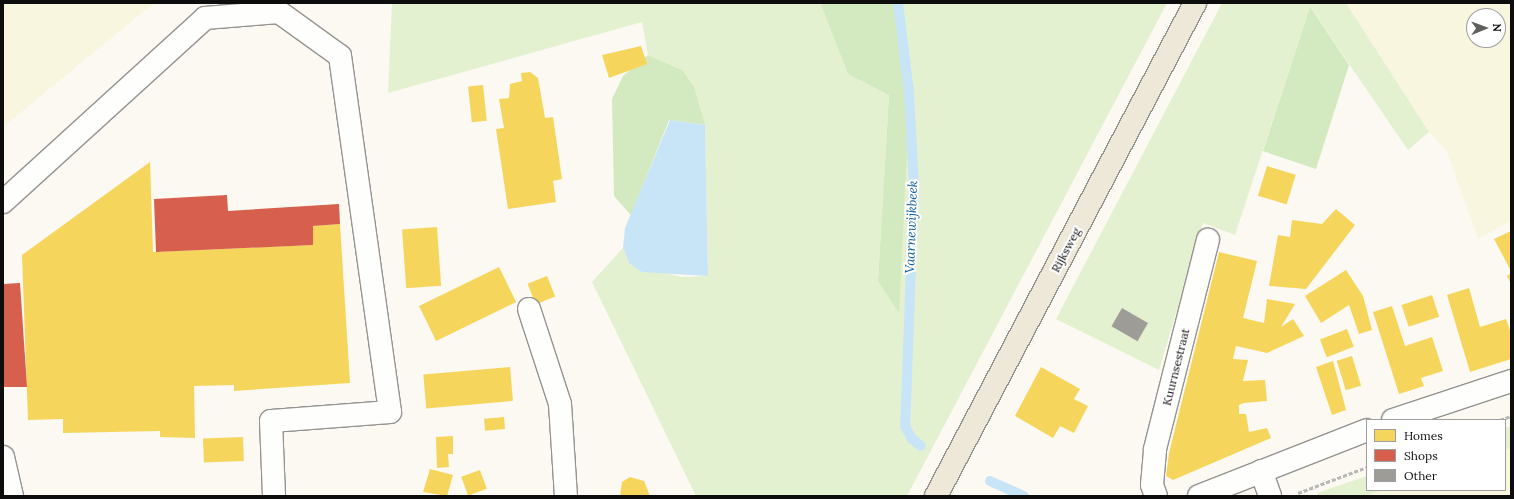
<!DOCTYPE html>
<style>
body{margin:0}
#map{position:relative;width:1514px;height:499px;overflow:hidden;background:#fbf9f2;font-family:Lora,serif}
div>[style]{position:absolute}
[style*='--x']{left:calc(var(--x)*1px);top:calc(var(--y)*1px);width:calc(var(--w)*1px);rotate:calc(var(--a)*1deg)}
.farmland>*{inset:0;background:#f8f6de}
.green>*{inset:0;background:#e3f1d1}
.forest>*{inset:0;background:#d3e9bf}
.water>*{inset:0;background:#c7e5f6}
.homes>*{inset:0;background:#f6d55c;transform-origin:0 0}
.shops>*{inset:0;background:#d6604d}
.stream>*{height:10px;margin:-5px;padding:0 5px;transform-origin:5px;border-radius:5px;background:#c7e5f6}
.building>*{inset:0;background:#9e9c97;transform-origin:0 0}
.path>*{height:2.5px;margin-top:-1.25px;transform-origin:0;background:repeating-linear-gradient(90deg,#b8b8b6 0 4px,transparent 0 6px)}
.roads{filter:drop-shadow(1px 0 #949390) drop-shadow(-1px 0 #949390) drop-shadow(0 1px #949390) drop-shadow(0 -1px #949390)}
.minor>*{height:22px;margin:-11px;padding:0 11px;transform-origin:11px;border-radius:11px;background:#fefefd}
.major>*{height:22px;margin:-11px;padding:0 11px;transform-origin:11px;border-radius:11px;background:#ede8d8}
span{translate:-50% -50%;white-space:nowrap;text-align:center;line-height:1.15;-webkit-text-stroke:4px #fff;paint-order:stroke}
.street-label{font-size:12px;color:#0d0d0d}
.water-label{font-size:13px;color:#1361a2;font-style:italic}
.frame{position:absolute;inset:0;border:4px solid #0d0d0d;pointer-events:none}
.legend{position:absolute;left:1366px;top:419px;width:140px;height:72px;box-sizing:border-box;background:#fff;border:1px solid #9e9e9e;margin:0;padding:5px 7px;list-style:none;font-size:12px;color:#0d0d0d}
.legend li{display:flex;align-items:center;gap:8px;height:20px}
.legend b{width:20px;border:1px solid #9e9e9e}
.north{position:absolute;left:1466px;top:8px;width:40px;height:40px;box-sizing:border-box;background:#fff;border:1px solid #9e9e9e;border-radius:50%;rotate:89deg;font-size:11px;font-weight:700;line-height:16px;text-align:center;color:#0d0d0d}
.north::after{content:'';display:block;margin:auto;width:14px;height:18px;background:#60605d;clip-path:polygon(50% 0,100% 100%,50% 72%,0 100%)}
</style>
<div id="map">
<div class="farmland">
<i style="clip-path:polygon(3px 3px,154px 3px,3px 127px)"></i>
<i style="clip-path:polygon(evenodd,1346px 3px,1511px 3px,1511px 221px,1478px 239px,1447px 152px,1429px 132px,1346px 3px,1474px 16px,1498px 16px,1498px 40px,1474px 40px,1474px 16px)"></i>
<i style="clip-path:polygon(1511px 448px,1511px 496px,1365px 496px,1383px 490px,1505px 490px,1505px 450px)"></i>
</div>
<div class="green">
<i style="clip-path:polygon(392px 3px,820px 3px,848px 74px,889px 94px,878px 281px,911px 72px,896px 3px,1167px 3px,907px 496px,696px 496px,592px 282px,623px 248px,629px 263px,681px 277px,708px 276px,705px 125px,682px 70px,648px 55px,642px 22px,388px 93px)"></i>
<i style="clip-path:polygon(1222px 3px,1346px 3px,1429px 132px,1408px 150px,1310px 7px,1235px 235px,1203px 223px,1159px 370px,1056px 319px)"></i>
<i style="clip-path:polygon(1511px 426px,1511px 448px,1505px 450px,1505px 428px)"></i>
<i style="clip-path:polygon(1367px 476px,1367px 490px,1383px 490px,1365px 496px,1318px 496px,1317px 493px)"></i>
</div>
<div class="forest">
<i style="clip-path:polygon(820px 3px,896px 3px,898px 7px,911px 72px,899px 313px,878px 281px,889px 95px,848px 74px)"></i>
<i style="clip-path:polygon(1310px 7px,1349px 65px,1316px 169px,1263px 151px)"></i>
<i style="clip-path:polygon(648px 55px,682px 70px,694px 87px,705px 125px,669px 120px,631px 215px,614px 196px,612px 99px,623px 76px)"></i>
</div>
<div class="water">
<i style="clip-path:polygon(670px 120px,705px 125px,708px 276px,642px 272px,629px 263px,623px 248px,625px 228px)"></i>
</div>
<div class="homes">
<i style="clip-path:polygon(641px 46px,647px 64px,609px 78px,602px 55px)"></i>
<i style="clip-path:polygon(530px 72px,538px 78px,545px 118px,553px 117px,562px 179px,553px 181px,556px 202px,508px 209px,496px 129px,504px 128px,499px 99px,509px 98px,510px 84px,522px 81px,521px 73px)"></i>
<i style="left:483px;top:85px;width:36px;height:15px;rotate:84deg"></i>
<i style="clip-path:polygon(150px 162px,153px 252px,313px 245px,313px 226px,340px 224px,350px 383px,234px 391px,234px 385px,194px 386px,195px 438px,160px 437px,160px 431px,63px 433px,63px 419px,28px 420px,22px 255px)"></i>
<i style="left:1267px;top:166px;width:30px;height:31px;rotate:17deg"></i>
<i style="clip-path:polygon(1336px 209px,1355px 225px,1306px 289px,1269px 286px,1278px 235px,1290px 237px,1292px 220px,1322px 224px)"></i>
<i style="left:437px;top:227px;width:59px;height:35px;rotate:86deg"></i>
<i style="clip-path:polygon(1511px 231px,1511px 271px,1494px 239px)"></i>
<i style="clip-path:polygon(1219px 252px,1257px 261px,1243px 318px,1264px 323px,1267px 299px,1295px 304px,1281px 327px,1293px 319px,1304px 336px,1267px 353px,1236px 346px,1233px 359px,1248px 360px,1243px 381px,1265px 380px,1267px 401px,1244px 403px,1239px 405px,1239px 414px,1246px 414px,1249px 432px,1267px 428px,1271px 438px,1173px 480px,1166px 476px,1169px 453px)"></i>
<i style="left:499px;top:267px;width:39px;height:89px;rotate:64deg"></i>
<i style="clip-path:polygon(1346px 270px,1363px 296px,1372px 330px,1359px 334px,1349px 305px,1321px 323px,1305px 296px)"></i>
<i style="clip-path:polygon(1511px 273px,1511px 284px,1507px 276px)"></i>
<i style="left:547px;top:276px;width:22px;height:21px;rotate:68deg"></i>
<i style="clip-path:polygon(1469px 288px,1480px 327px,1506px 319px,1511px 333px,1511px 359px,1470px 372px,1447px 295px)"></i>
<i style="left:1432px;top:295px;width:23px;height:32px;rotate:72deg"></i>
<i style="clip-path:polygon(1392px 306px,1405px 346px,1432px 337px,1443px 371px,1421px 378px,1424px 386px,1399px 394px,1373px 312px)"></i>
<i style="left:1347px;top:329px;width:19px;height:29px;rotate:69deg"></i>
<i style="left:1352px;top:356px;width:31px;height:16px;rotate:73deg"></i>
<i style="clip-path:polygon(1333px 361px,1346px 410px,1332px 415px,1316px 367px)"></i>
<i style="left:510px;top:367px;width:34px;height:87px;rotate:85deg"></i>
<i style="clip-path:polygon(1041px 367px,1080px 389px,1074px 399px,1088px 406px,1074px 433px,1060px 426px,1053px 438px,1015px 416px)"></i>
<i style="left:504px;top:417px;width:12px;height:20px;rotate:85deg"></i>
<i style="clip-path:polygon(453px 436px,453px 454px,448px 454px,449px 467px,437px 468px,436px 437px)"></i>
<i style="left:243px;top:437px;width:24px;height:40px;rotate:88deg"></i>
<i style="clip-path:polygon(430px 469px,453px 475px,447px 496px,423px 492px)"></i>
<i style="left:480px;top:470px;width:20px;height:20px;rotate:70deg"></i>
<i style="clip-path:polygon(630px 477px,644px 481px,650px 496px,620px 496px,622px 482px)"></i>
</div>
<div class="shops">
<i style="clip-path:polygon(227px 195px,228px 211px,339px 204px,340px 224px,313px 226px,313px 245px,156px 252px,154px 199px)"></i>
<i style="clip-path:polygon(20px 283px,27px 387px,4px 387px,3px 284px)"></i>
</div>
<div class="stream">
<i style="--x:898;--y:3;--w:91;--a:83"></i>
<i style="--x:909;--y:93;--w:92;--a:86.9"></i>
<i style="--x:914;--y:185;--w:241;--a:92.1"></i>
<i style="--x:905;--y:426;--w:15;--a:62"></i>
<i style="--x:912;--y:439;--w:11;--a:38"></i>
<i style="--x:990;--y:481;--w:37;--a:24"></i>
</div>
<div class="building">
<i style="left:1122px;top:308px;width:30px;height:21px;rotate:30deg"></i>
</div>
<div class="path">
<i style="--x:1500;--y:420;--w:12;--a:-20"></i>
<i style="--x:1298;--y:493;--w:74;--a:-20.6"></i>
</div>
<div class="roads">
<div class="minor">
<i style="--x:3;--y:202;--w:273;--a:-42.3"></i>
<i style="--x:205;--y:18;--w:74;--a:-4.6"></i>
<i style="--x:279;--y:12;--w:75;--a:35.8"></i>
<i style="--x:340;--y:56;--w:359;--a:82"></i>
<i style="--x:390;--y:412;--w:119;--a:175.7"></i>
<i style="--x:271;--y:421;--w:75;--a:87.7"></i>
<i style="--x:529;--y:309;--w:100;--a:71.9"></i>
<i style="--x:560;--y:404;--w:92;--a:86.3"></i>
<i style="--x:1393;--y:420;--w:124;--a:-18.3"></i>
<i style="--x:3;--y:457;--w:40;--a:77"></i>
<i style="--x:1261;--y:471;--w:27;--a:70"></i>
<i style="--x:1156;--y:496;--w:12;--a:-110"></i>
<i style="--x:1152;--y:485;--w:36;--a:-85"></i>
<i style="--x:1155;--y:449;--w:216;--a:-75.8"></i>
<i style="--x:1199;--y:496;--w:180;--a:-21.4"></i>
</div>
<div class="major">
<i style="--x:936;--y:496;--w:557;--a:-62.28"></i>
</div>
</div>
<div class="street-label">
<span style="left:1066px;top:250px;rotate:-62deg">Rijksweg</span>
<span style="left:1176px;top:367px;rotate:-76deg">Kuurnsestraat</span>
</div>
<div class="water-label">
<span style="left:912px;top:227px;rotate:-88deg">Vaarnewijkbeek</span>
</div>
<div class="frame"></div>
<ul class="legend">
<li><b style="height:11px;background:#f6d55c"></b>Homes</li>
<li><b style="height:11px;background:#d6604d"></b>Shops</li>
<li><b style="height:11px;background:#9e9c97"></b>Other</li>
</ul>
<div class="north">N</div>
</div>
